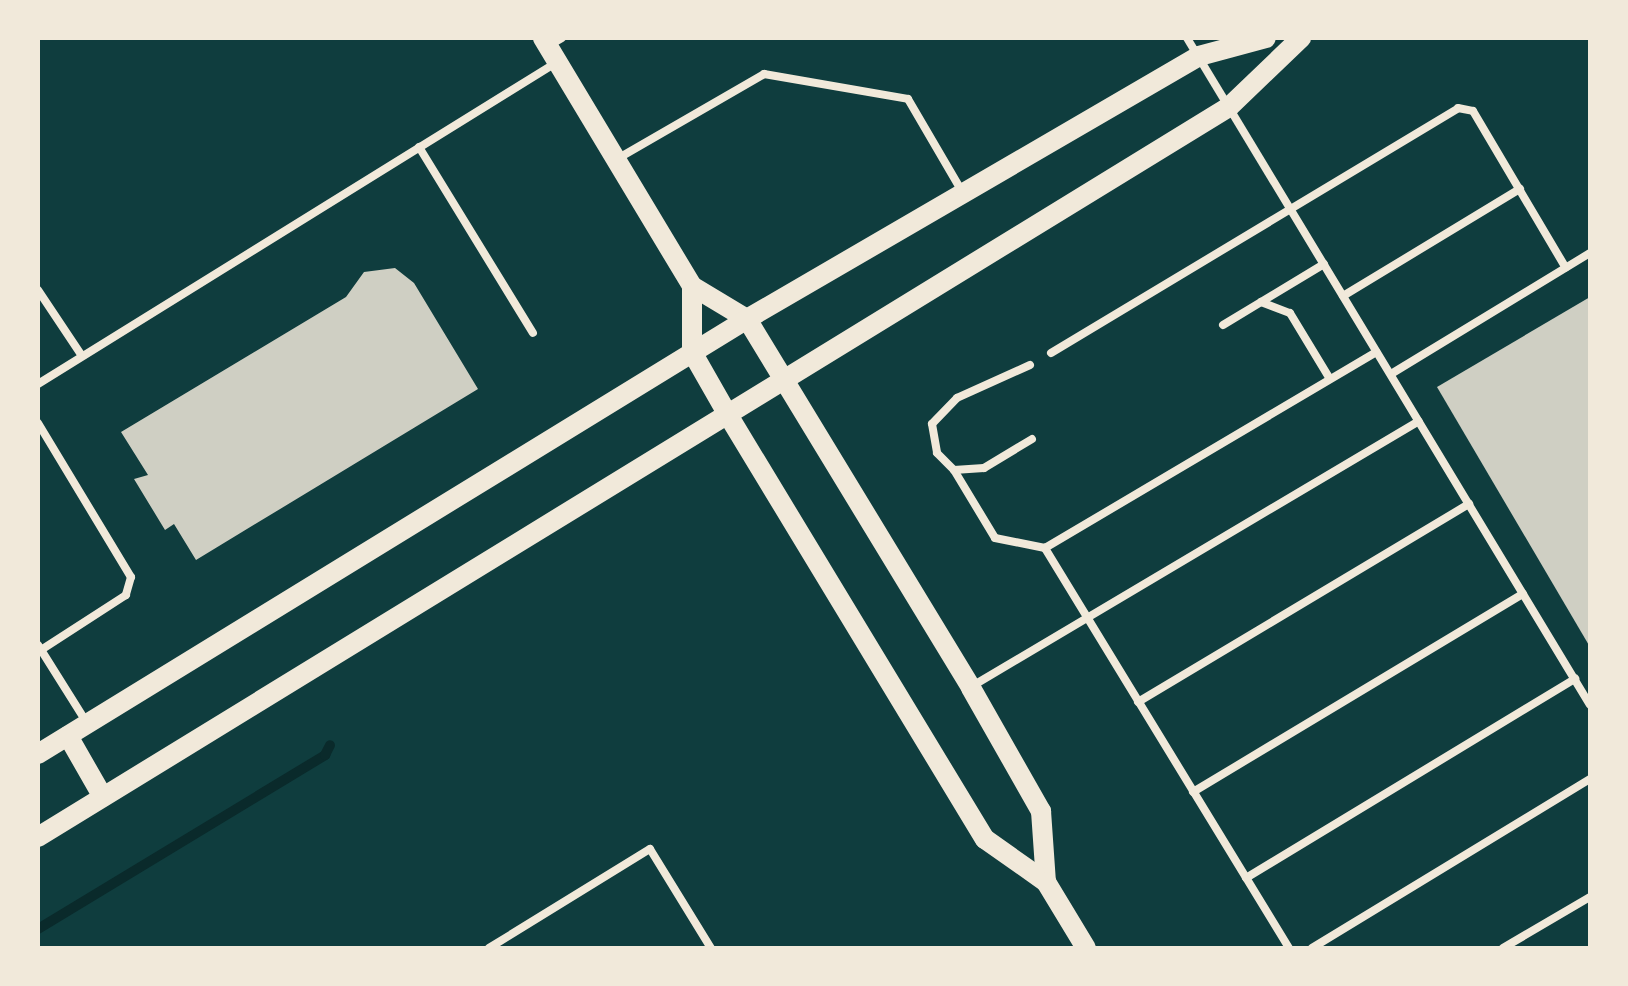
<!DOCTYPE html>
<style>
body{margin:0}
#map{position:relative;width:1628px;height:986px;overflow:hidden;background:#0f3d3e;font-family:"Source Serif 4",serif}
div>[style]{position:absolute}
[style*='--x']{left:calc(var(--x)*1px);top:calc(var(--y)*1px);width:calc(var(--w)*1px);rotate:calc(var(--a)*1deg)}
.stream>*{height:10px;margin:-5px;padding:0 5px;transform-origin:5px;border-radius:5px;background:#0a2a2b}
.building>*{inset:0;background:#cfcfc3}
.service>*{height:8px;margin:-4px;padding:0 4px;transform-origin:4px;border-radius:4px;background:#f1e9da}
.secondary>*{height:20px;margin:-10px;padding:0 10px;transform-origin:10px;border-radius:10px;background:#f1e9da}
span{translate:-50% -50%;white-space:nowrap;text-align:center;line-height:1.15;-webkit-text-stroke:10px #f1e9da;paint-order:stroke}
.frame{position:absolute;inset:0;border:40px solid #f1e9da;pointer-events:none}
</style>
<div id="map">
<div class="stream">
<i style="--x:38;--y:929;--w:336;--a:-31.2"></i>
<i style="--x:325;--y:755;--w:11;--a:-63"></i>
</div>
<div class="building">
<i style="clip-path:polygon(395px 268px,414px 283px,478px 389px,196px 560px,174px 524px,165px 530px,134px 479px,148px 475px,121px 432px,346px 297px,364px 272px)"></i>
<i style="clip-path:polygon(1590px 297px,1590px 647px,1437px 387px)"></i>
</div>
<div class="service">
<i style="--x:1187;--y:38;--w:779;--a:58.86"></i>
<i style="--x:548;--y:46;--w:16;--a:-30"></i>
<i style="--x:419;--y:147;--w:218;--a:58.5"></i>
<i style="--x:617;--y:159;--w:170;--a:-30"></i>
<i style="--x:764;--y:74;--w:146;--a:9.8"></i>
<i style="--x:908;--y:99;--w:109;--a:59.7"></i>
<i style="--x:38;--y:290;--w:79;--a:56.3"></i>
<i style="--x:1343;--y:296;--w:207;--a:-31.2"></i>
<i style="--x:1261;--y:302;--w:31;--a:21"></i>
<i style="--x:1290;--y:313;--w:77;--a:58.8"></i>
<i style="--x:1223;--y:325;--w:118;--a:-31.1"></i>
<i style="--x:1051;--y:353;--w:475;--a:-31"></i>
<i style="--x:1458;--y:108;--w:15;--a:11"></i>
<i style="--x:1473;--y:111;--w:182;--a:59.4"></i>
<i style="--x:1030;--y:365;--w:80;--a:155.7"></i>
<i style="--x:957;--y:398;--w:36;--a:134"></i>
<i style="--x:932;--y:424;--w:29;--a:80"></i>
<i style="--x:937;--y:453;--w:24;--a:45"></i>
<i style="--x:954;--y:470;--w:30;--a:-4"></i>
<i style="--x:984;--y:468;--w:56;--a:-31.1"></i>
<i style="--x:1391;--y:374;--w:233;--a:-31.3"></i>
<i style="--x:38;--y:384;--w:607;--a:-31.81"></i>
<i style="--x:38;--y:423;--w:180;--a:58.9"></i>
<i style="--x:131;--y:577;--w:19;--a:106"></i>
<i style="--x:126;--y:595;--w:101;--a:147.1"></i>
<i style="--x:954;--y:470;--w:79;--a:58.9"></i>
<i style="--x:995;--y:538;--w:51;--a:11.3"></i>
<i style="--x:38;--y:645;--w:92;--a:57.9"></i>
<i style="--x:974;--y:685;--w:517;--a:-30.68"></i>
<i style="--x:1138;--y:702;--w:386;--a:-30.9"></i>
<i style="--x:1193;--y:792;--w:385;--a:-31"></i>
<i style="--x:1246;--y:878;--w:385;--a:-31.2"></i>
<i style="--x:489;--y:948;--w:189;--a:-31.6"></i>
<i style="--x:650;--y:849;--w:116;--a:58.4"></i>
<i style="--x:1289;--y:948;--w:469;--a:-121.4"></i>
<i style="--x:1045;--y:548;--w:385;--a:-30.6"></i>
<i style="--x:1312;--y:948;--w:325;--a:-31.3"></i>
<i style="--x:1503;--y:948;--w:101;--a:-30.4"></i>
</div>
<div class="secondary">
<i style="--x:543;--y:38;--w:289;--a:59"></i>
<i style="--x:692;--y:286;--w:64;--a:31"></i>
<i style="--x:747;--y:319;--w:432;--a:58.7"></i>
<i style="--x:971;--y:688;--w:142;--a:60.4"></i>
<i style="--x:1041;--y:811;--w:71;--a:86"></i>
<i style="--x:692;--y:286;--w:66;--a:90"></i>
<i style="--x:692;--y:352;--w:73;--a:60.3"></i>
<i style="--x:728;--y:415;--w:496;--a:58.8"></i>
<i style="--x:985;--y:839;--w:75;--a:35.2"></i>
<i style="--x:1046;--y:882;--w:77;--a:58.8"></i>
<i style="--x:68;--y:736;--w:70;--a:60.2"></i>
<i style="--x:38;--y:754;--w:832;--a:-31.53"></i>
<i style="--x:747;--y:319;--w:523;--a:-30.19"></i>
<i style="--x:1199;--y:56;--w:69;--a:-15"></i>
<i style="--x:38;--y:837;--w:1397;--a:-31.51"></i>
<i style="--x:1229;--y:107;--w:100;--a:-43.8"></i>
</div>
<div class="frame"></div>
</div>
